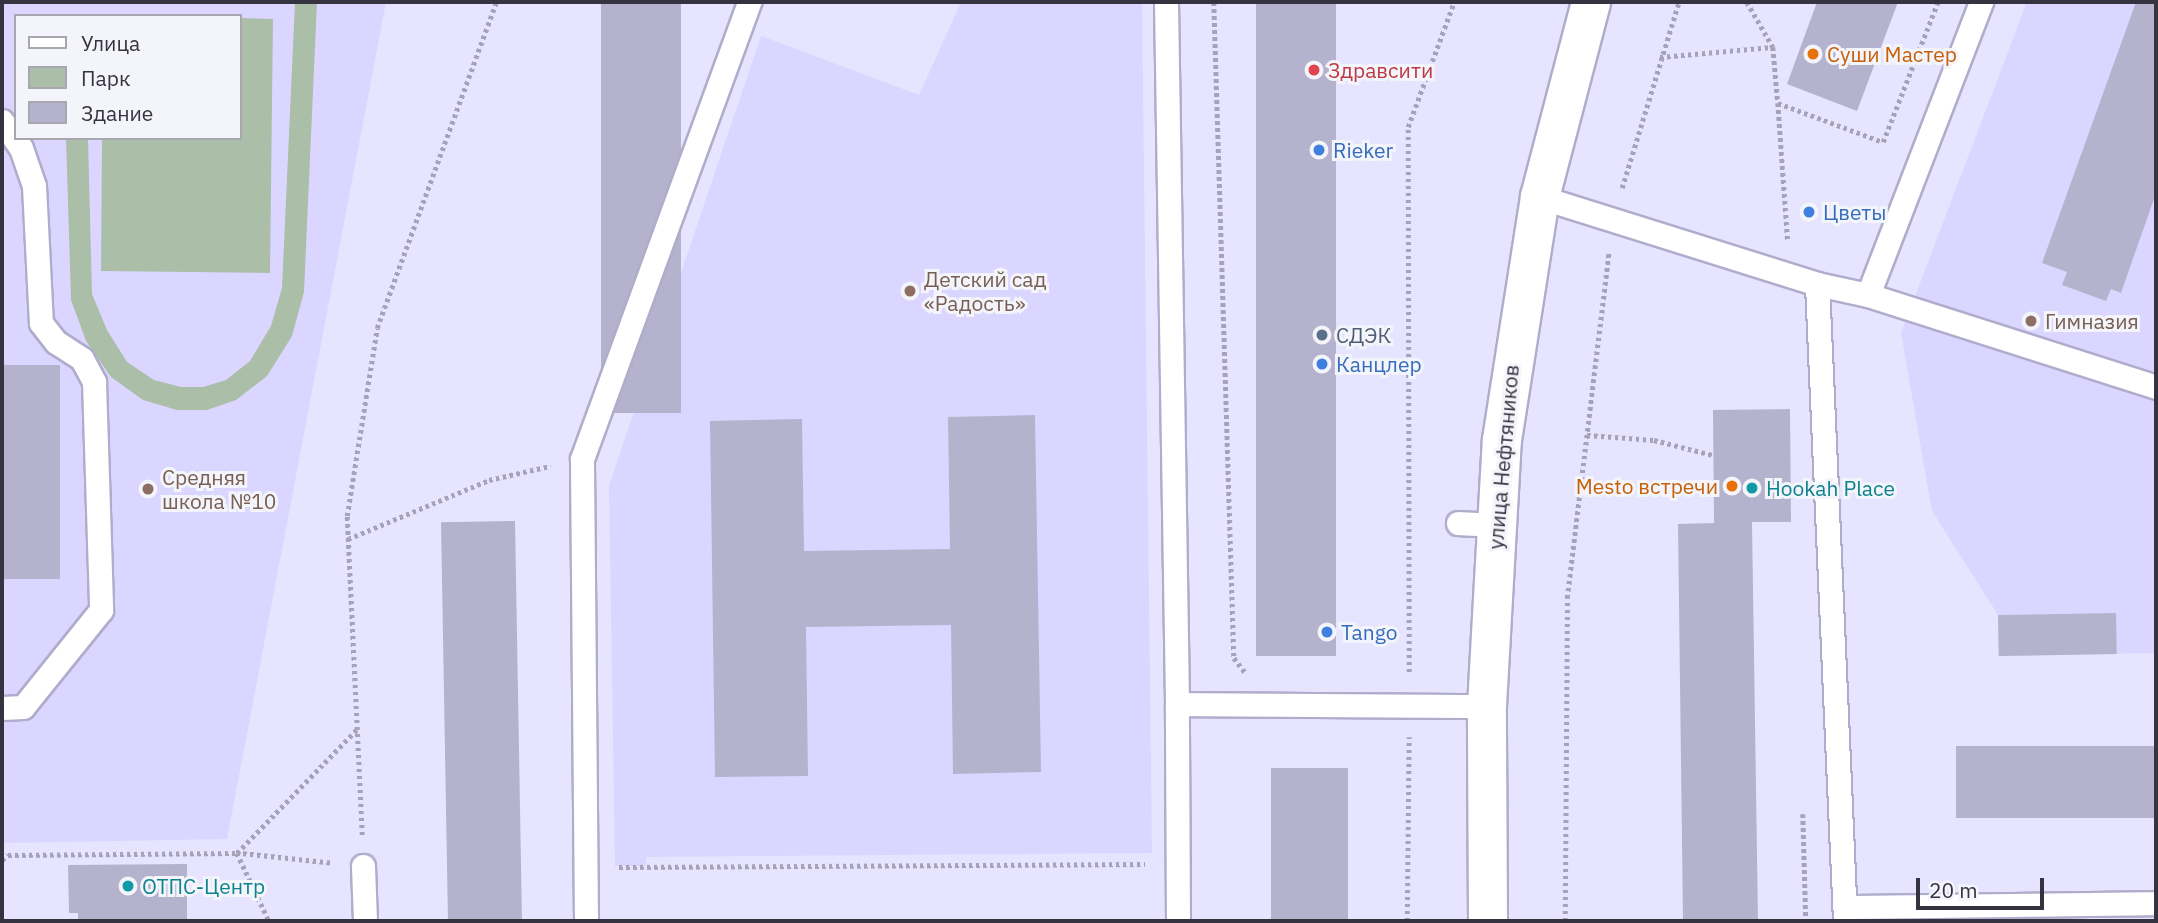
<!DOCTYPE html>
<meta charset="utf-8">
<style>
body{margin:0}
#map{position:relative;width:2158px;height:923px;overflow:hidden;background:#e7e4ff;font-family:"IBM Plex Sans",sans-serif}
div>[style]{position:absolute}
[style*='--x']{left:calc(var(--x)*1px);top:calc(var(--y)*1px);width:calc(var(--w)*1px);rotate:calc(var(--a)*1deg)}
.built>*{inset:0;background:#dbd6ff}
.green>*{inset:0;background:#abbea7}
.building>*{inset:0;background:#b5b2ce;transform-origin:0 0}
.path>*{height:4.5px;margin-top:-2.25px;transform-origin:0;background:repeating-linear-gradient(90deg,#a6a3b9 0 3.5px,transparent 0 7px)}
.roads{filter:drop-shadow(2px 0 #b0accc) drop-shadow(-2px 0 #b0accc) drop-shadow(0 2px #b0accc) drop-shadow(0 -2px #b0accc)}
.lane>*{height:23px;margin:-11.5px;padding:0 11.5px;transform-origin:11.5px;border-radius:11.5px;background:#fff}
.secondary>*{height:38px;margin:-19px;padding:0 19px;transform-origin:19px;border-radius:19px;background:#fff}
.dots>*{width:19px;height:19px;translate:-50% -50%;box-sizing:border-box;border:4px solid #f4f4fb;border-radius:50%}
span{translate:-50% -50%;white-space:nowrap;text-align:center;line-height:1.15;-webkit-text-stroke:6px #f4f4fb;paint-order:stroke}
.food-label{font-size:21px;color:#c56008}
.left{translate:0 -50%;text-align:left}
.right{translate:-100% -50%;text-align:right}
.health-label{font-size:21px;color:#be3a42}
.shop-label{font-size:21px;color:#366cbe}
.education-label{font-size:21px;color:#785e54}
.service-label{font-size:21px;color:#4e5e75}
.street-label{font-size:21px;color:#353340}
.culture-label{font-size:21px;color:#0d838f}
.frame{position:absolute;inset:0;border:4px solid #353340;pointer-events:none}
.legend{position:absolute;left:14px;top:14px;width:228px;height:126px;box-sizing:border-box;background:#f4f4fb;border:2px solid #a8a7b0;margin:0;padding:9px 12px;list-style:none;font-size:21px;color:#353340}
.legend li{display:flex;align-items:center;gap:14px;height:35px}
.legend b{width:35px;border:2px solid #a8a7b0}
.scale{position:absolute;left:1916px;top:878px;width:128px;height:32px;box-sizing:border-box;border:4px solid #353340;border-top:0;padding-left:9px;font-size:21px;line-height:24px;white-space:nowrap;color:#353340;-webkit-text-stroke:5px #f4f4fb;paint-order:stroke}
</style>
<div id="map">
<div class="built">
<i style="clip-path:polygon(evenodd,2px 2px,386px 2px,227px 839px,2px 843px,2px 2px,16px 16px,240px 16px,240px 138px,16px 138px,16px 16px)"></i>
<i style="clip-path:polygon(961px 2px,1142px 2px,1152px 853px,646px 857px,646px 866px,615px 866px,609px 486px,761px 36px,919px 95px)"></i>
<i style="clip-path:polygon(2027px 2px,2156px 2px,2156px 653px,1999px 656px,1998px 615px,1932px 511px,1901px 333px)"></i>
</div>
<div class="green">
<i style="clip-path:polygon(295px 2px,317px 2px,304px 292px,292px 336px,267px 376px,236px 400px,207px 410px,177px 410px,143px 400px,111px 377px,86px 341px,71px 300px,66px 138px,88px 138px,92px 294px,107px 330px,127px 362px,154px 380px,181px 387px,203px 387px,226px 380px,250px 361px,271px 326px,282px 288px)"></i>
<i style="clip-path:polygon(240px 18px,273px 19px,270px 273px,101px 271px,102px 138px,240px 138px)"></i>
</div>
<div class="building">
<i style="left:601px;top:2px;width:80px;height:411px"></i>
<i style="left:1256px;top:2px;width:80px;height:654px"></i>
<i style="clip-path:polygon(1817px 2px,1898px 2px,1857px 111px,1787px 84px)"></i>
<i style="clip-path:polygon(2136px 2px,2156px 2px,2156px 193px,2121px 293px,2111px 289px,2106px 301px,2062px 285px,2067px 272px,2042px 263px)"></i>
<i style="left:2px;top:365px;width:58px;height:214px"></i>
<i style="clip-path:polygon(1790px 409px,1791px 522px,1752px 522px,1758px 921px,1683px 921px,1678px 524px,1714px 523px,1713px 410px)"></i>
<i style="clip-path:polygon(1035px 415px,1041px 772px,953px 774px,951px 625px,806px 627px,808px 776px,715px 777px,710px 421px,802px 419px,804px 551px,950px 549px,948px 417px)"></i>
<i style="left:515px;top:521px;width:400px;height:74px;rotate:89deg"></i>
<i style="left:2116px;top:613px;width:41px;height:118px;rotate:89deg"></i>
<i style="left:2156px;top:746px;width:72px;height:200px;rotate:90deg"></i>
<i style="left:1271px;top:768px;width:77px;height:153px"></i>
<i style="clip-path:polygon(187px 864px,187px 921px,78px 921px,78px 913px,69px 913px,68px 865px)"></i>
</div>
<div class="path">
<i style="--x:1214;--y:2;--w:656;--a:88.25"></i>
<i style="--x:1234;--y:658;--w:18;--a:52"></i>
<i style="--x:1747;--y:2;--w:52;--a:60"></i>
<i style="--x:1773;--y:47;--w:56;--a:84.9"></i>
<i style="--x:1778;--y:103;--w:112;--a:20.4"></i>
<i style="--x:1883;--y:142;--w:150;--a:-68.6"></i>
<i style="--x:1660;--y:57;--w:113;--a:-5.1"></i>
<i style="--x:1778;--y:103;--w:139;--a:85.9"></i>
<i style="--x:1622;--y:188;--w:195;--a:-73"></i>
<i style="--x:1587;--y:435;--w:67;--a:4.3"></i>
<i style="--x:1654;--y:440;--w:61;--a:14.3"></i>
<i style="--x:348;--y:539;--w:153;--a:-22.7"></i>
<i style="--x:489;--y:480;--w:63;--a:-12.9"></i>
<i style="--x:1409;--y:672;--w:545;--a:-90.11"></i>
<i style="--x:1408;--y:127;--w:133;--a:-69.8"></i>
<i style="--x:1803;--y:814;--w:107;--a:88.4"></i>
<i style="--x:362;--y:835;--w:319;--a:-92.7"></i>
<i style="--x:347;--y:516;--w:190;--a:-80.9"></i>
<i style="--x:377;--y:328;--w:347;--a:-69.9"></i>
<i style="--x:2;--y:860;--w:8;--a:-40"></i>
<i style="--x:8;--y:855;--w:229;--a:-0.5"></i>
<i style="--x:237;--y:853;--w:75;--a:64.8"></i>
<i style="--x:330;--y:863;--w:94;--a:-173.9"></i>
<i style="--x:237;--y:853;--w:173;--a:-45.9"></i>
<i style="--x:619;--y:867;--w:526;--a:-0.33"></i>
<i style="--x:1407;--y:921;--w:184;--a:-89.4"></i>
<i style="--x:1565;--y:921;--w:323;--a:-89.6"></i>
<i style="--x:1567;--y:598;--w:349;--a:-83.1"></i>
</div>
<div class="roads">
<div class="lane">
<i style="--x:1166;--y:2;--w:702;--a:89.1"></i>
<i style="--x:2;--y:121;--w:33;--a:55"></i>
<i style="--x:21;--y:148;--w:40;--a:71.1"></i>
<i style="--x:34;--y:186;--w:137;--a:87.1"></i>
<i style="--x:41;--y:323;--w:24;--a:52"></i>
<i style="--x:56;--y:342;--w:31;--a:33"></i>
<i style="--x:82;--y:359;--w:26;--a:62"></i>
<i style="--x:94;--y:382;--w:228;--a:88.2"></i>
<i style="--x:101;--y:610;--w:124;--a:128.8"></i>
<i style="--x:23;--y:707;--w:21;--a:177"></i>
<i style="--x:1540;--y:197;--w:290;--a:17.4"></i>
<i style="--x:1817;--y:284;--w:52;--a:12.2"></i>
<i style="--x:1868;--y:295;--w:302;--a:17.7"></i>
<i style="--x:1817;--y:284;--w:638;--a:87.48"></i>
<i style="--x:1868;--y:295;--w:314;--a:-68.9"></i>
<i style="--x:1458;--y:523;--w:37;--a:3"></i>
<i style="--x:363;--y:866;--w:55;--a:87.9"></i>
<i style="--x:1845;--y:907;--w:311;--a:-0.7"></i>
<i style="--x:586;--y:921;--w:462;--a:-90.5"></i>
<i style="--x:582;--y:459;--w:487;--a:-69.9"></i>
<i style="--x:1178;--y:921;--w:217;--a:-90.3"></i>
<i style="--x:1177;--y:704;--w:310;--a:0.4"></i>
</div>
<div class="secondary">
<i style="--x:1488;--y:921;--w:215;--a:-90.3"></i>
<i style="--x:1487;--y:706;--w:266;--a:-86.8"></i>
<i style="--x:1502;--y:440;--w:246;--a:-81.1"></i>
<i style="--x:1540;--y:197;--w:202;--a:-75.3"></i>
</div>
</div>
<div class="dots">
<i style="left:1813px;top:54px;background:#e8710a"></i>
<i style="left:1314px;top:70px;background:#e0444e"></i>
<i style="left:1319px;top:150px;background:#3f7fe0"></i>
<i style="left:1809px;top:212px;background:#3f7fe0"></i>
<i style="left:910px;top:291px;background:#8d6e63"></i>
<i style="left:2031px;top:321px;background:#8d6e63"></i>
<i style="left:1322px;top:335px;background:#5c6f8a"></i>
<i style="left:1322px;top:364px;background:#3f7fe0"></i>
<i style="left:1732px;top:486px;background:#e8710a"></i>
<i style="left:1752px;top:488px;background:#0f9aa8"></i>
<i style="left:148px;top:489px;background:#8d6e63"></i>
<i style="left:1327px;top:632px;background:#3f7fe0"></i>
<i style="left:128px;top:886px;background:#0f9aa8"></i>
</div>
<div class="food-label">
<span class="left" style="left:1827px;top:54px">Суши Мастер</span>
<span class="right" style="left:1718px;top:486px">Mesto встречи</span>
</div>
<div class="health-label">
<span class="left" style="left:1328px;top:70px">Здравсити</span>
</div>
<div class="shop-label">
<span class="left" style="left:1333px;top:150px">Rieker</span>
<span class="left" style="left:1823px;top:212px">Цветы</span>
<span class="left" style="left:1336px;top:364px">Канцлер</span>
<span class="left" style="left:1341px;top:632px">Tango</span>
</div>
<div class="education-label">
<span class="left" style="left:924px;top:291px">Детский сад<br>«Радость»</span>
<span class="left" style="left:2045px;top:321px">Гимназия</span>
<span class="left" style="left:162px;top:489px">Средняя<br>школа №10</span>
</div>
<div class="service-label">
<span class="left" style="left:1336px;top:335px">СДЭК</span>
</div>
<div class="street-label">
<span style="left:1503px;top:457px;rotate:-85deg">улица Нефтяников</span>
</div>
<div class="culture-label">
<span class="left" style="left:1766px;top:488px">Hookah Place</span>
<span class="left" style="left:142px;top:886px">ОТПС-Центр</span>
</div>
<div class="frame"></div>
<ul class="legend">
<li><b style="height:9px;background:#fff"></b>Улица</li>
<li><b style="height:19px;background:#abbea7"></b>Парк</li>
<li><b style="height:19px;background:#b5b2ce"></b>Здание</li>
</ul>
<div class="scale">20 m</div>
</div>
